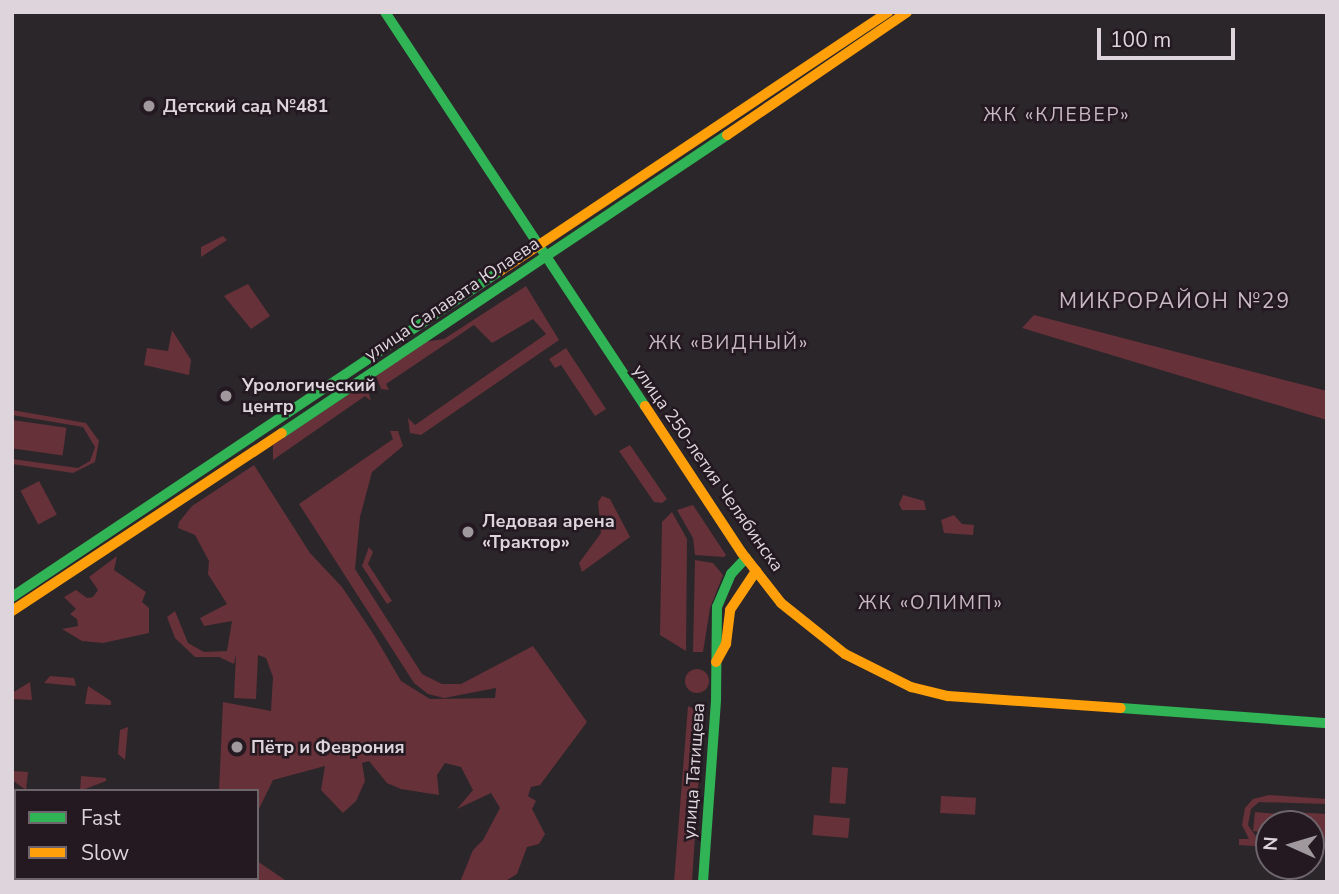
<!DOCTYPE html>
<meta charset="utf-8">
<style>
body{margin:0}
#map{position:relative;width:1339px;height:894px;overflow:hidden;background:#2b262a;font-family:"Nunito Sans",sans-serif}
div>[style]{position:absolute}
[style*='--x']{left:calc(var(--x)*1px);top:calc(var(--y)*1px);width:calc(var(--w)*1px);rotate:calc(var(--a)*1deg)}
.green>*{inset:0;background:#663139;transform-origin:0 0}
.round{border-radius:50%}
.fast>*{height:10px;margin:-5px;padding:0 5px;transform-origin:5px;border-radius:5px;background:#30b455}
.slow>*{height:10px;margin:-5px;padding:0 5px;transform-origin:5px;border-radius:5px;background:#ff9f0a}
.dots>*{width:19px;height:19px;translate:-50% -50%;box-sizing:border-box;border:4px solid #241921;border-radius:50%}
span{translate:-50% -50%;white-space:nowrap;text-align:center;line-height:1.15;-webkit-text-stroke:5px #241921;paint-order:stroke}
.poi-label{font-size:18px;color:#ddd5db;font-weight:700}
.left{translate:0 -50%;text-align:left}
.street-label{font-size:18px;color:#ddd5db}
.neighbourhood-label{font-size:19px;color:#c9b9c4;letter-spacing:2px}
.quarter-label{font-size:21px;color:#c9b9c4;letter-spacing:2px}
.frame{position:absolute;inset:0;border:14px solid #ddd5db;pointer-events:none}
.legend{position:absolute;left:14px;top:789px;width:245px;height:91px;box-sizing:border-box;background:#241921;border:2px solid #6e646b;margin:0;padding:9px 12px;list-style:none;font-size:21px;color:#ddd5db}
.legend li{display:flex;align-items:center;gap:14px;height:35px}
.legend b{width:35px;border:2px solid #6e646b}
.north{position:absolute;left:1255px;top:810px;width:70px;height:70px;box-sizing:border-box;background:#241921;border:2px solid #6e646b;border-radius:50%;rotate:274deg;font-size:19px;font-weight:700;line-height:28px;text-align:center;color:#ddd5db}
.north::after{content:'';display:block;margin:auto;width:24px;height:32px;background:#9f989d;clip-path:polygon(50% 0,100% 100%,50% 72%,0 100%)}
.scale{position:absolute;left:1097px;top:28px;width:138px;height:32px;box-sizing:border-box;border:4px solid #ddd5db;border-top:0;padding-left:9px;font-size:21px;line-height:24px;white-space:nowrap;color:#ddd5db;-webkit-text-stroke:5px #241921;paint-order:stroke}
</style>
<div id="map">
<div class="green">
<i style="clip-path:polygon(223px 236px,227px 240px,201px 257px,201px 247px)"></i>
<i style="clip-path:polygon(248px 284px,270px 316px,251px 329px,224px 296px)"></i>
<i style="clip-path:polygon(526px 286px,559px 340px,421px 435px,410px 433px,408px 418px,415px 425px,546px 334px,533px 319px,492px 343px,474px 325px,386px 384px,389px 390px,381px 389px,376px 376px,424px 342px,444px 339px)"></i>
<i style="clip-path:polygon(1034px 315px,1327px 391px,1327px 420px,1022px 328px)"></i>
<i style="clip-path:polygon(172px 330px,191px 360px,189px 375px,144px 365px,147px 348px,168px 351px)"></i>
<i style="clip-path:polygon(566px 348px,606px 409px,595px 416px,561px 365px,555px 368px,549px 359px)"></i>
<i style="clip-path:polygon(361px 386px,367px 387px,371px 401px,365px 396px,273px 460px,273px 445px)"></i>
<i style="clip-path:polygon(12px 410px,86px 423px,99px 441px,95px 462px,73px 473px,12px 464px,12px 459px,78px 468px,90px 461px,95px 447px,83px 427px,12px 415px)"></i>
<i style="left:12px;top:420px;width:55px;height:28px;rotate:8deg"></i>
<i style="clip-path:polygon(390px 431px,398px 431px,403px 446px,372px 472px,360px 517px,355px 569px,422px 674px,442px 684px,461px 684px,533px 646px,587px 722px,540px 785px,531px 787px,528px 796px,536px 801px,532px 809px,545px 834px,539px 844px,527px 847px,517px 874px,504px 882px,460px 882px,473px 850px,483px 840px,500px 808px,491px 793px,457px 809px,473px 790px,461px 767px,445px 763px,437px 775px,439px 795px,401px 789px,387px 783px,369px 761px,362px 763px,365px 781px,356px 801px,343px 813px,321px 790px,325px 766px,273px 780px,257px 813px,257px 791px,219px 791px,223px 702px,271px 711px,273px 677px,266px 658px,258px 655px,256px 699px,234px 698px,236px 654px,234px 664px,219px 657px,195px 657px,175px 638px,167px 617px,175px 611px,188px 643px,204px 652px,227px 651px,232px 621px,204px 626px,200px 618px,227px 604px,208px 574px,209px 561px,195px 535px,178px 528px,179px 522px,192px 506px,254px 465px,310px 553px,342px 587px,374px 635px,401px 681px,430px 699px,495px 698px,496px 688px,444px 698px,428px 694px,414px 683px,299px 504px,393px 439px)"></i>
<i style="clip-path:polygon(630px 445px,667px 499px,662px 503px,654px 502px,619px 451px)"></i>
<i style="left:39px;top:481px;width:38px;height:21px;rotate:62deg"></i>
<i style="clip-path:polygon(903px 495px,924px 501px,926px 510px,902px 510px,899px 504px)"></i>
<i style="clip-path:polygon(602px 496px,610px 499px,630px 537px,582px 572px,579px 563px,601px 533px,598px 502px)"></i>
<i style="clip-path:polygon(693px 505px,726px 555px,724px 557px,695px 555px,693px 538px,677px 510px)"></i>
<i style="clip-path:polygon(672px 512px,687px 539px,686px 651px,660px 635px,662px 522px)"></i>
<i style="clip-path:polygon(954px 515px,962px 524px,974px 525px,973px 535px,944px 533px,941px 520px)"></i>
<i style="clip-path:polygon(369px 547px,373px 552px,368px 564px,392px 601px,387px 604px,362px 566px)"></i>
<i style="clip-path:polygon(117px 556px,114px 570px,146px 592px,142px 602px,149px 608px,149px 633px,103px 643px,82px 641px,62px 629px,78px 626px,77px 619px,70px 614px,76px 609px,64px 597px,76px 590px,87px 598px,93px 597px,98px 590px,89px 577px)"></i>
<i style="clip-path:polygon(695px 560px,713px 563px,723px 575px,710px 608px,703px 652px,693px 652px)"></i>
<i class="round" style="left:685px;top:669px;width:24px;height:24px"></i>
<i style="clip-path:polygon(50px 676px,74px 678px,76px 686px,44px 683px)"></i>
<i style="clip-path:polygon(30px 682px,32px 700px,12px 699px,12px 693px)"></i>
<i style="clip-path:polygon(88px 686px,111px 701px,111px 705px,85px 704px)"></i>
<i style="clip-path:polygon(688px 706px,703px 713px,692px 882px,674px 882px)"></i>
<i style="clip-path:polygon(128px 727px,125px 760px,118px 754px,120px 730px)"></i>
<i style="left:832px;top:767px;width:16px;height:36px;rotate:4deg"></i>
<i style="clip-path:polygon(12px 771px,28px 772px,26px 790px,12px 780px)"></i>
<i style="clip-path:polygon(81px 776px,106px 778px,106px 781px,80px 791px)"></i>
<i style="clip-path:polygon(1269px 795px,1327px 799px,1327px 804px,1259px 802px,1251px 809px,1248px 825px,1257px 838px,1269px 841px,1269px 847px,1239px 845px,1239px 839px,1249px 839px,1242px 825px,1245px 808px,1253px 799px)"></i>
<i style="left:941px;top:796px;width:35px;height:17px;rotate:3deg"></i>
<i style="clip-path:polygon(1255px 812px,1289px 815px,1288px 824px,1269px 824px,1269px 833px,1253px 831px)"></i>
<i style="clip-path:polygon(1292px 812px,1327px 814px,1327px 843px,1311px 842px,1311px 824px,1291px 824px)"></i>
<i style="left:814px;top:815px;width:36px;height:20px;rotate:5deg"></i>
<i style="clip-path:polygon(257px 861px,288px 882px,191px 882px,257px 878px)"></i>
</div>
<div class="fast">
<i style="--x:385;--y:12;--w:472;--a:56.6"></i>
<i style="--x:282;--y:433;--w:536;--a:-33.81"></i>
<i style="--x:12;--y:597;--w:587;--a:-33.74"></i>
<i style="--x:1121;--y:708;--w:207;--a:4.2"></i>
<i style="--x:703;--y:882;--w:182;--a:-85.9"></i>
<i style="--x:716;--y:700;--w:93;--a:-89.4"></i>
<i style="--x:717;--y:607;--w:36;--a:-67"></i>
<i style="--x:731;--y:574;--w:22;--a:-47"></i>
</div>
<div class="slow">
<i style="--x:727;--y:135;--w:218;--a:-34.3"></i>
<i style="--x:500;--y:271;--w:467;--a:-33.7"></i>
<i style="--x:645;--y:406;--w:176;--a:56.6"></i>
<i style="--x:742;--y:553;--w:63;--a:52"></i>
<i style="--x:781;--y:603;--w:82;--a:38.6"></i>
<i style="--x:845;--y:654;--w:74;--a:26.6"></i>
<i style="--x:911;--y:687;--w:38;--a:14"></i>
<i style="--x:948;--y:696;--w:173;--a:4"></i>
<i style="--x:12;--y:611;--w:323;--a:-33.4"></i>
<i style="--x:716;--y:662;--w:21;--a:-61"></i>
<i style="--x:726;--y:644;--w:34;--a:-83"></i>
<i style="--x:730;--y:610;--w:47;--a:-56.3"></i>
</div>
<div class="dots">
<i style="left:149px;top:106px;background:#9f989d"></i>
<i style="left:226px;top:396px;background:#9f989d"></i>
<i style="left:468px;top:532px;background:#9f989d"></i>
<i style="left:237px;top:747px;background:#9f989d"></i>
</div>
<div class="poi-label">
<span class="left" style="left:163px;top:106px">Детский сад №481</span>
<span class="left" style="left:242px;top:396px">Урологический<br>центр</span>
<span class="left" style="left:482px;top:532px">Ледовая арена<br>«Трактор»</span>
<span class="left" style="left:251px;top:747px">Пётр и Феврония</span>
</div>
<div class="street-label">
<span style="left:452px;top:299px;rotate:-34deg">улица Салавата Юлаева</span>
<span style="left:708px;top:468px;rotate:55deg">улица 250-летия Челябинска</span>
<span style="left:694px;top:771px;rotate:-86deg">улица Татищева</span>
</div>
<div class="neighbourhood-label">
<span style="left:1057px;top:116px">ЖК «КЛЕВЕР»</span>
<span style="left:729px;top:344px">ЖК «ВИДНЫЙ»</span>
<span style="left:931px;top:604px">ЖК «ОЛИМП»</span>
</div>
<div class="quarter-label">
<span style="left:1175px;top:301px">МИКРОРАЙОН №29</span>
</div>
<div class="frame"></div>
<ul class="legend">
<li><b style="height:9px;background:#30b455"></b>Fast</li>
<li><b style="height:9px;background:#ff9f0a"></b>Slow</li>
</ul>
<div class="north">N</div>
<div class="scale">100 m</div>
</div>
